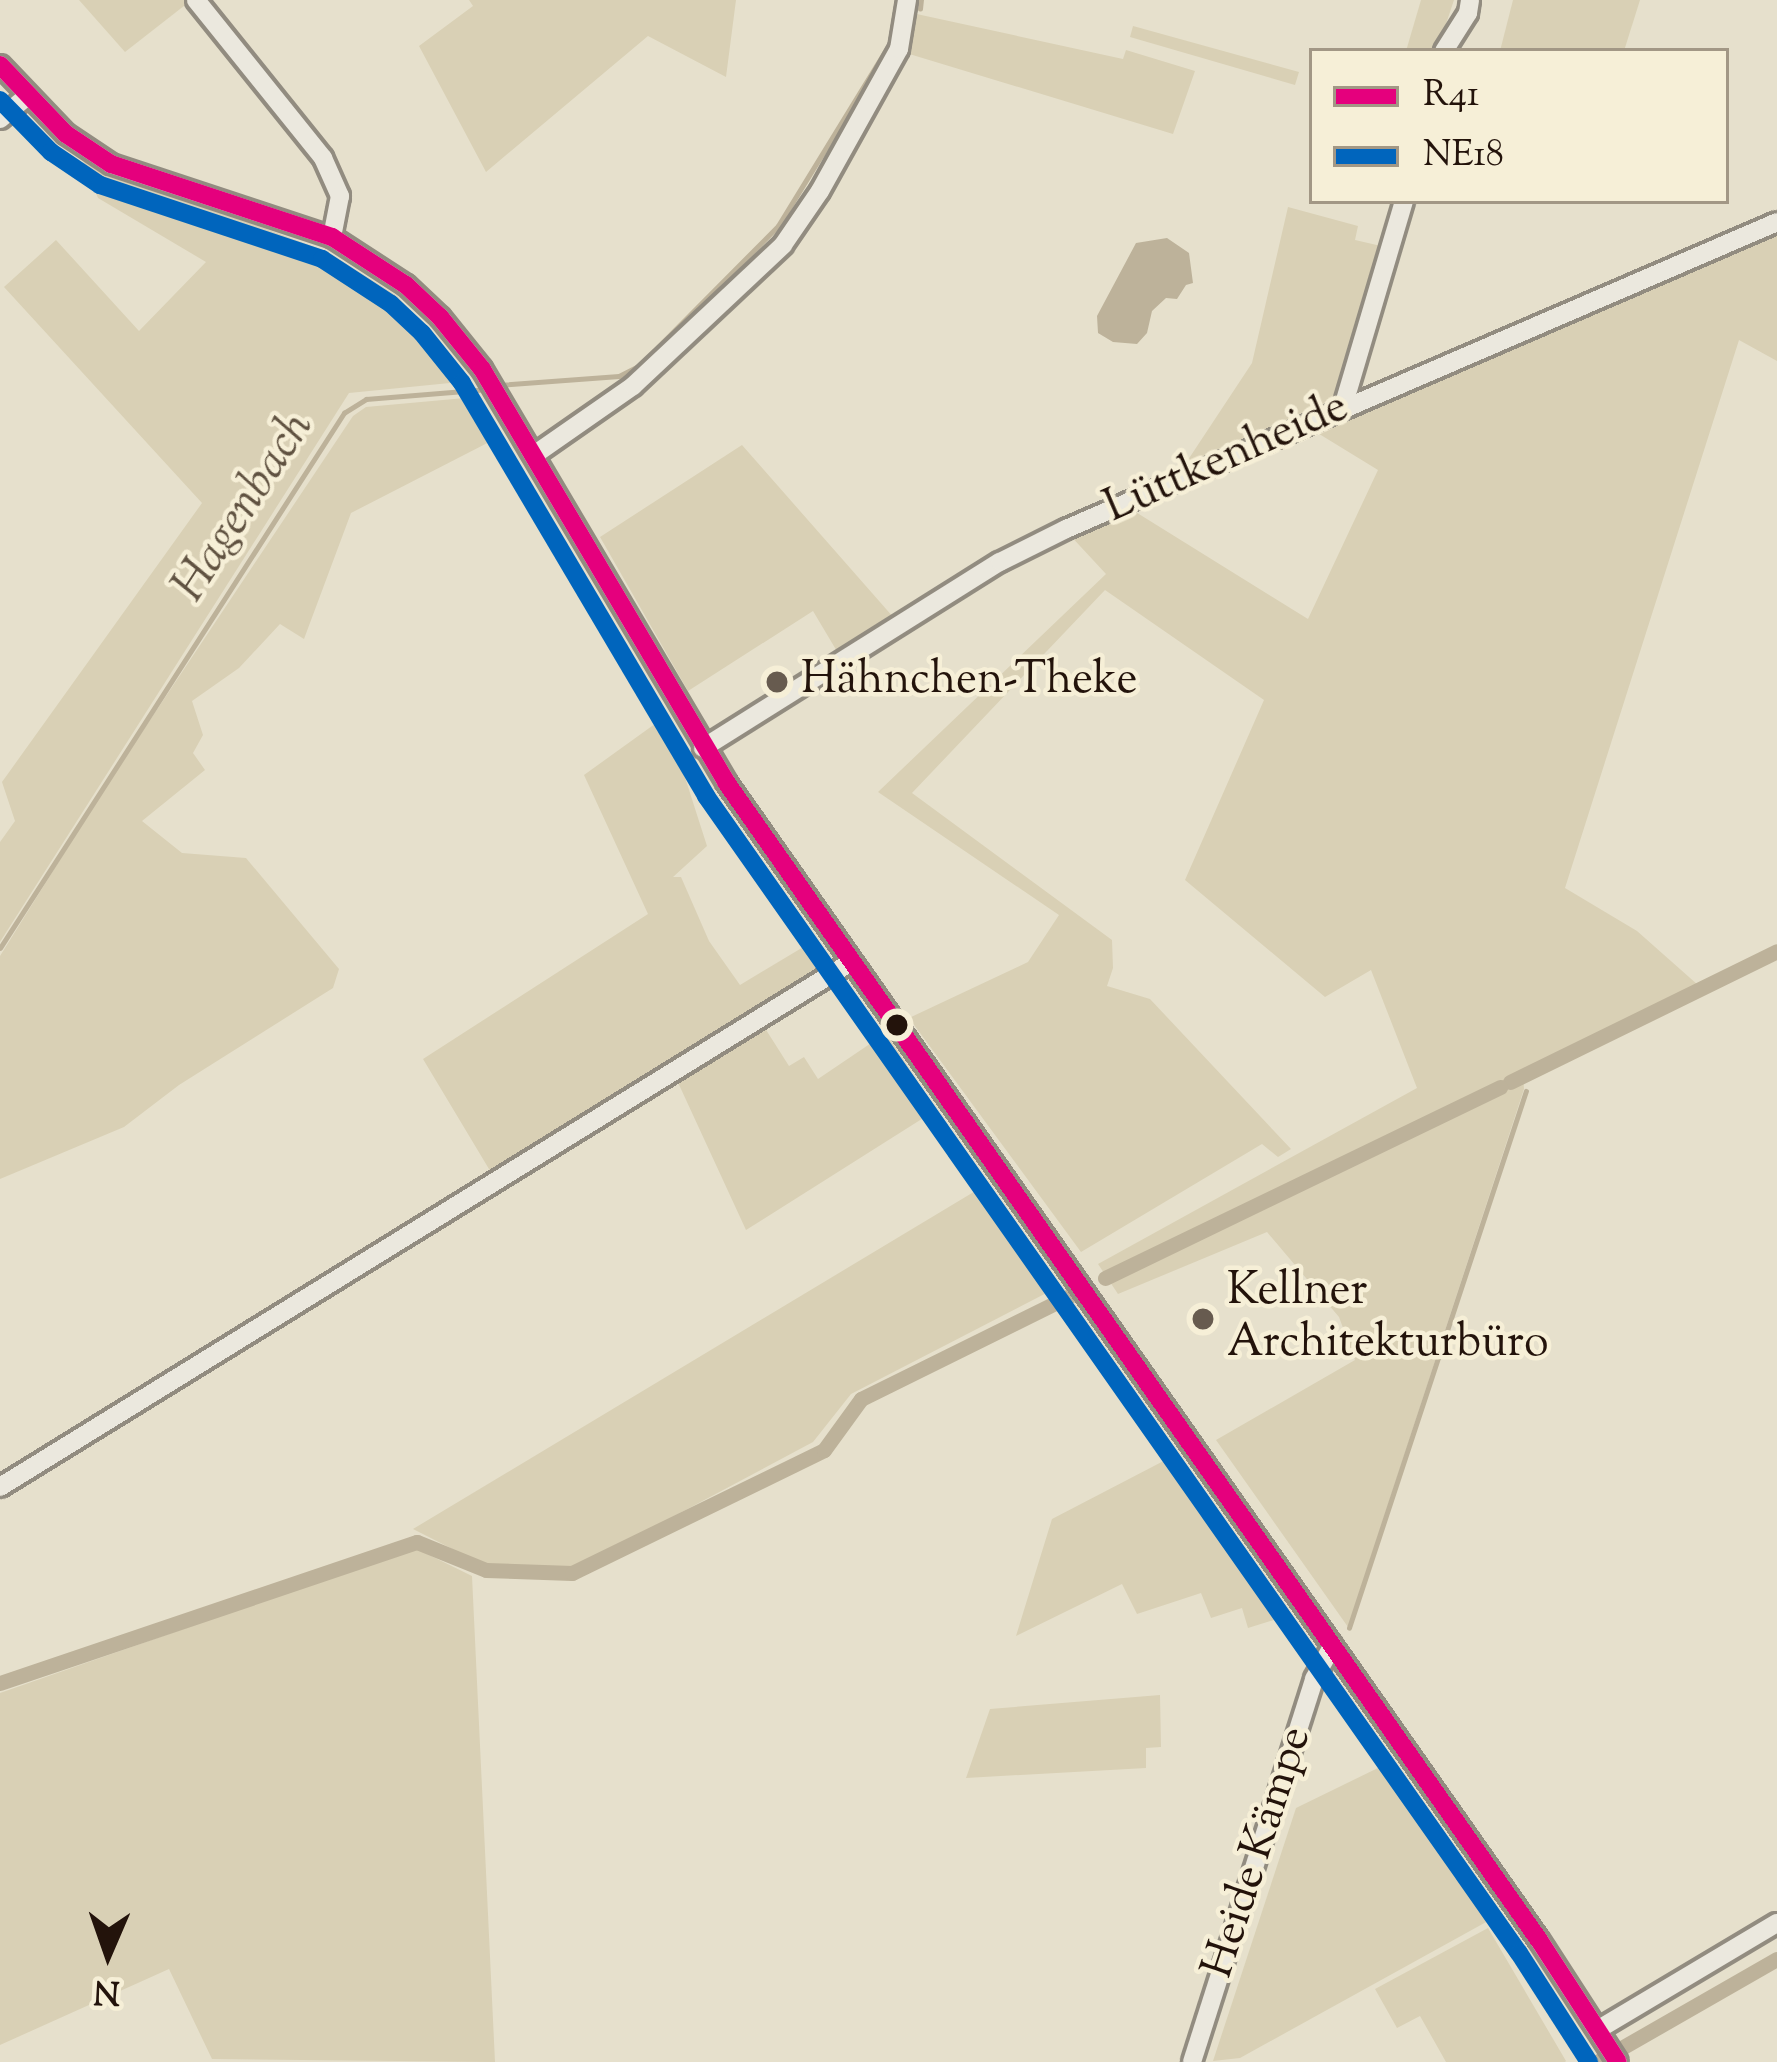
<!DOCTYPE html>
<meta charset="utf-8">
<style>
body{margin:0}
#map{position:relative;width:1777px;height:2062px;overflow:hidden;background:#e6e0cc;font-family:"Sorts Mill Goudy",serif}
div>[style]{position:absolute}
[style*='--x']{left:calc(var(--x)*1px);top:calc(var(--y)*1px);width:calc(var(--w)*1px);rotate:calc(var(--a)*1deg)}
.green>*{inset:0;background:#d9d0b5}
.water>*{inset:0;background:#bdb29a}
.stream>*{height:4.5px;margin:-2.25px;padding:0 2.25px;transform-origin:2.25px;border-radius:2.25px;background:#bdb29a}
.canal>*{height:15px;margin:-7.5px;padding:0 7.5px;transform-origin:7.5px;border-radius:7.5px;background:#bdb29a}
.roads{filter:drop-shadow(3px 0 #928c80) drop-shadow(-3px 0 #928c80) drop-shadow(0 3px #928c80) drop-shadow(0 -3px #928c80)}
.minor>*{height:18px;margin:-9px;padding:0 9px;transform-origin:9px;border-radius:9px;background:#ebe8de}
.bus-1>*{height:18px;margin:-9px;padding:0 9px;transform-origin:9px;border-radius:9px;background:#e5007d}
.bus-2>*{height:18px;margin:-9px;padding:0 9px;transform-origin:9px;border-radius:9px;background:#0065bd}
.dots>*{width:33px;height:33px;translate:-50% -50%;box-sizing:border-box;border:6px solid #f6efd7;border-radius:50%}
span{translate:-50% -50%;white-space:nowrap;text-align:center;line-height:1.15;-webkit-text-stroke:9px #f6efd7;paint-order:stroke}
.street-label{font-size:45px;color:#23130b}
.poi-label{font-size:45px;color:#23130b}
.left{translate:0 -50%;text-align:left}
.water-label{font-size:48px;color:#605241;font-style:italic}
.legend{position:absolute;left:1309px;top:48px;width:420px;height:156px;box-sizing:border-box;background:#f6efd7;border:3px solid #a29785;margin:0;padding:15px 21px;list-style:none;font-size:36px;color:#23130b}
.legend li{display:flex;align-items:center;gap:24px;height:60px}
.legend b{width:60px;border:3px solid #a29785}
.north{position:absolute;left:48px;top:1894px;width:120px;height:120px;-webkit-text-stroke:9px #f6efd7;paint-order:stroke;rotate:182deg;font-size:33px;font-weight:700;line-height:48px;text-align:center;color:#23130b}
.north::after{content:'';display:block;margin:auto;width:42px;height:54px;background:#23130b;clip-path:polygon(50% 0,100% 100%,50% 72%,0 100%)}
</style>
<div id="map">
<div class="green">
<i style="clip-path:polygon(79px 0,187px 0,189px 2px,125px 52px)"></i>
<i style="clip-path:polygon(469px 0,736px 0,726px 77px,648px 36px,486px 172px,419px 46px,473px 6px)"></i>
<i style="clip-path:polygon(1421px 0,1454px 0,1437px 51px,1406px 51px)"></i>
<i style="clip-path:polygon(1513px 0,1640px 0,1624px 51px,1500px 51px)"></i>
<i style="clip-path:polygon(912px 13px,1123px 59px,1126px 50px,1195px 71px,1173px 134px,906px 53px)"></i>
<i style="clip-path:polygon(1133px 26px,1299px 72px,1295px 85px,1130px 37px)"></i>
<i style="clip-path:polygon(83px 161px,328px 252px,397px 296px,470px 381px,349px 393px,0 942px,0 842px,15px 821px,2px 782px,202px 503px,4px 287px,56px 240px,139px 331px,206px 262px,98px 198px)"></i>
<i style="clip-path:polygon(1288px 207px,1358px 226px,1355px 240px,1381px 246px,1337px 407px,1777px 229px,1777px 361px,1739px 340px,1565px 888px,1637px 931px,1698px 985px,1523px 1072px,1524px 1089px,1348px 1627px,1216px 1440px,1355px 1360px,1339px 1317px,1267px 1232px,1118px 1294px,1098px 1264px,1417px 1088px,1371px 970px,1325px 997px,1185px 880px,1264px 700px,1105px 590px,912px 793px,1112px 940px,1113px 968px,1107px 986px,1150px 999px,1291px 1149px,1278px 1157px,1262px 1144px,1081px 1252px,909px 1018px,1028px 962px,1059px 915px,878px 792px,1106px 574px,1067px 532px,1126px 506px,1308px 619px,1378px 470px,1298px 421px,1178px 475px,1252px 363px)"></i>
<i style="clip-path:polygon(476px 397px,501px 436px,351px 513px,304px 639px,280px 624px,239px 668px,192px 701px,203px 735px,193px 753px,205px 770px,142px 821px,182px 853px,246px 858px,339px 969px,333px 988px,179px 1085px,124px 1127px,0 1179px,0 956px,106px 786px,353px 416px,366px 407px)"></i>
<i style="clip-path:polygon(742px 445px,894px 618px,838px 653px,813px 611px,688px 691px,600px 537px)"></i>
<i style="clip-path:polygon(659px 721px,674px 743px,707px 846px,673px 877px,681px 877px,709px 941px,740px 985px,815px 940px,832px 963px,492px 1174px,423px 1059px,648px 914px,584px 775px)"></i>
<i style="clip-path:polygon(761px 1022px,789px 1066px,804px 1057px,818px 1079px,886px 1033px,936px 1110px,746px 1230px,675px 1076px)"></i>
<i style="clip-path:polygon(987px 1184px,1060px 1286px,851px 1394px,813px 1442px,575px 1569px,482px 1564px,413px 1529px)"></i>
<i style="clip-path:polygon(1177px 1454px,1290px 1615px,1248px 1628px,1242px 1608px,1211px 1618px,1201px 1593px,1137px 1614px,1122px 1584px,1016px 1636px,1052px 1519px)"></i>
<i style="clip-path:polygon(415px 1548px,472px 1576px,495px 2062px,212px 2059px,169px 1969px,0 2045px,0 1693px)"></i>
<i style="clip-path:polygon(1160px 1695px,1161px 1747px,1146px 1748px,1146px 1768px,966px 1778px,990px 1709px)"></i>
<i style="clip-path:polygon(1382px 1766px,1488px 1921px,1240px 2058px,1213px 2061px,1296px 1808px)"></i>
<i style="clip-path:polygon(1488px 1928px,1566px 2061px,1565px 2062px,1446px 2062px,1420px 2016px,1397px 2028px,1375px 1989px)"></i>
</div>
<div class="water">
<i style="clip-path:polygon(1167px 238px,1189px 253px,1193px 283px,1186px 285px,1177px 299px,1166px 298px,1152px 311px,1147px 333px,1137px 344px,1113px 342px,1098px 333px,1097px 316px,1136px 243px)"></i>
</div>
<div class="stream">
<i style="--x:920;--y:9;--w:9;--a:-84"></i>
<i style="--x:499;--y:385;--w:120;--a:-4.3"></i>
<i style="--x:619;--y:376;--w:22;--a:-27"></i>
<i style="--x:639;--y:366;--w:197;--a:-45.2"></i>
<i style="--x:778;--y:226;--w:218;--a:-58.5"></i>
<i style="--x:0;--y:948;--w:636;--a:-57.26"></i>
<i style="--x:344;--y:413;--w:26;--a:-32"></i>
<i style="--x:366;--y:399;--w:123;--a:-4.6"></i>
<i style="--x:1349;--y:1628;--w:565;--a:-71.76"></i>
</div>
<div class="canal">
<i style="--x:1510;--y:1082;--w:297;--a:-26.1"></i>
<i style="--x:1105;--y:1278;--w:439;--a:-25.8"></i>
<i style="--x:0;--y:1683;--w:440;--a:-18.7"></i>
<i style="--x:417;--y:1542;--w:74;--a:22.1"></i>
<i style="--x:486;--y:1570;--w:86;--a:2"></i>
<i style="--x:572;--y:1573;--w:280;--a:-26"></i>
<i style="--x:824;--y:1450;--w:63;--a:-54"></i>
<i style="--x:861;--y:1399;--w:244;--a:-26.3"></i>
<i style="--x:1597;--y:2062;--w:207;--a:-29.8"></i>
</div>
<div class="roads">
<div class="minor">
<i style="--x:196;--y:0;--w:203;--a:51.2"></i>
<i style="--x:323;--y:158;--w:42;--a:65.9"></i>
<i style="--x:340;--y:196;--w:42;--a:101"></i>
<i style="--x:1444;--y:51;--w:45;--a:-57.7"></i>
<i style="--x:1468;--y:13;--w:13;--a:-81"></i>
<i style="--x:0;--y:65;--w:95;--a:46.3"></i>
<i style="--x:66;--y:134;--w:54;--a:33.7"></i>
<i style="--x:111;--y:164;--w:233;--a:18.3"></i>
<i style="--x:332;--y:237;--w:88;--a:33"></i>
<i style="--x:406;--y:285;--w:47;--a:43.3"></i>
<i style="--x:440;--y:317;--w:67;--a:51.1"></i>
<i style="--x:482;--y:369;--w:480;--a:59.4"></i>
<i style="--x:726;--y:782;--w:1415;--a:54.93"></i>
<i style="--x:1539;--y:1940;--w:145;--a:57.1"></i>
<i style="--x:0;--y:119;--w:35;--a:-40"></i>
<i style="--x:1343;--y:407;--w:215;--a:-73.5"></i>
<i style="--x:534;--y:455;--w:121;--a:-34.9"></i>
<i style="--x:633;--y:386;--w:206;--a:-43.2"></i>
<i style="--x:783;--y:245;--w:65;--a:-55.6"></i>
<i style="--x:820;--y:191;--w:162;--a:-60.9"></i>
<i style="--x:899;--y:49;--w:50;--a:-80.7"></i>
<i style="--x:703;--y:748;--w:350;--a:-32.1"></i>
<i style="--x:1000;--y:562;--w:74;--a:-26.6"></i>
<i style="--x:1066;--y:529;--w:774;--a:-23.35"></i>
<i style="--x:0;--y:1487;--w:1000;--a:-31.67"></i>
<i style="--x:1599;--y:2029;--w:207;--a:-30.8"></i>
<i style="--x:1192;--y:2062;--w:402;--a:-72.3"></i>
<i style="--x:1314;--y:1679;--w:38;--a:-61"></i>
</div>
</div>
<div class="bus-1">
<i style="--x:0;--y:65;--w:95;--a:46.3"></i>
<i style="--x:66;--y:134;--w:54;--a:33.7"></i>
<i style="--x:111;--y:164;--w:233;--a:18.3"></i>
<i style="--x:332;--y:237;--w:88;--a:33"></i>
<i style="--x:406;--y:285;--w:47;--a:43.3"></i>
<i style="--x:440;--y:317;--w:67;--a:51.1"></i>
<i style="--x:482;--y:369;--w:480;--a:59.4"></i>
<i style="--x:726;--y:782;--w:1415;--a:54.93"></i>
<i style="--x:1539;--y:1940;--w:145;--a:57.1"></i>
</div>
<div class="bus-2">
<i style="--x:0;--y:100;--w:73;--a:45.6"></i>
<i style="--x:51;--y:152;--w:59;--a:34"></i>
<i style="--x:100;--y:185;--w:234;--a:18.4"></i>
<i style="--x:322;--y:259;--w:82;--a:33.1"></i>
<i style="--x:391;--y:304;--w:42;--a:43.1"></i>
<i style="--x:422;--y:333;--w:64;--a:51.3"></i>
<i style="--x:462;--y:383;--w:480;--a:59.4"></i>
<i style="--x:706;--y:796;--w:1414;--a:54.91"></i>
<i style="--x:1519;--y:1953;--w:130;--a:57.3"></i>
</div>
<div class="dots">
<i style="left:777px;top:682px;background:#675b4f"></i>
<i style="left:897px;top:1025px;background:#23130b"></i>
<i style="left:1203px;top:1319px;background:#675b4f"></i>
</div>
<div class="street-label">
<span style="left:1227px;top:459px;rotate:-24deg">Lüttkenheide</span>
<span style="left:1259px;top:1853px;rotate:-72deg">Heide Kämpe</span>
</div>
<div class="poi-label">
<span class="left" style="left:801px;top:682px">Hähnchen-Theke</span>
<span class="left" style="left:1227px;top:1319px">Kellner<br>Architekturbüro</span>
</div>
<div class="water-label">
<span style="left:244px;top:507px;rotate:-57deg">Hagenbach</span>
</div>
<ul class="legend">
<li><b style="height:15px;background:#e5007d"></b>R41</li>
<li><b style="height:15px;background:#0065bd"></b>NE18</li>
</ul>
<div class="north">N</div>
</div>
